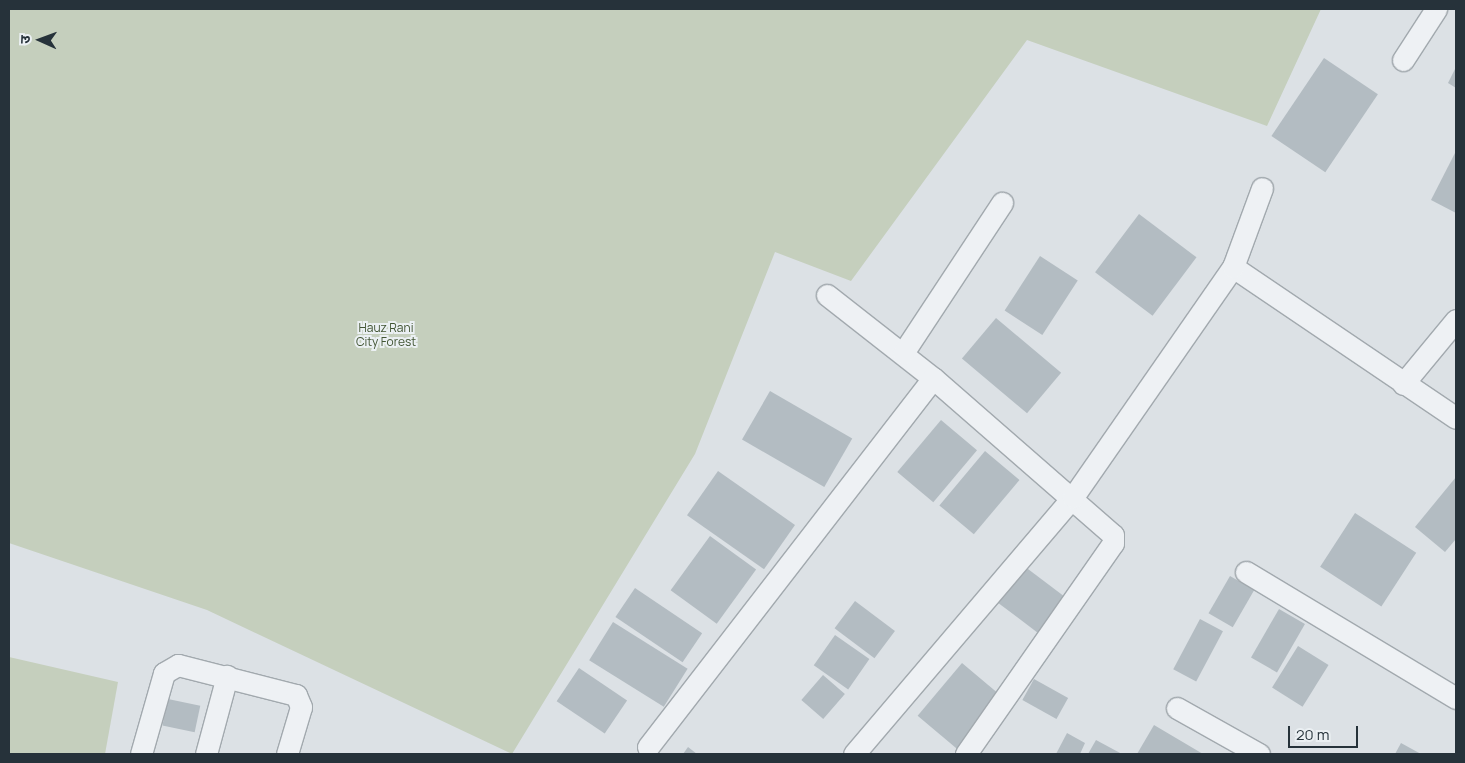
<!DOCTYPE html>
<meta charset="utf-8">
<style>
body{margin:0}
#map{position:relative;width:1465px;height:763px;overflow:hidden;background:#dce1e5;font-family:Manrope,"Noto Sans Devanagari",sans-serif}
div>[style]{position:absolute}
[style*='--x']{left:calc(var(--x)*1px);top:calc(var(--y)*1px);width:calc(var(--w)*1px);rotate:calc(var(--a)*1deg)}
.green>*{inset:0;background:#c5cfbd}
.building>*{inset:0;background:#b3bcc2;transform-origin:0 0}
.roads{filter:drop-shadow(1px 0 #a2a9ae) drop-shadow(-1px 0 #a2a9ae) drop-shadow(0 1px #a2a9ae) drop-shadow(0 -1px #a2a9ae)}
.street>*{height:21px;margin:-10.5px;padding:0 10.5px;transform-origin:10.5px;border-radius:10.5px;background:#eef1f4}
span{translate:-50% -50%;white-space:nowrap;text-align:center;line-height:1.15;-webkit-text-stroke:4px #ebf0f3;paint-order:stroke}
.park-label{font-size:12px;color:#425534}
.frame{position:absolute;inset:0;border:10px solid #26323a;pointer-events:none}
.north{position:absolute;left:15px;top:15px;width:50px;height:50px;-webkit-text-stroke:4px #ebf0f3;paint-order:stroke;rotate:272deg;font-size:14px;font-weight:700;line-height:20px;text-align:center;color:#26323a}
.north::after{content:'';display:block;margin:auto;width:18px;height:22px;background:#26323a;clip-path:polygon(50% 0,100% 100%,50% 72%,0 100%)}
.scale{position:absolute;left:1288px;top:726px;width:70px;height:22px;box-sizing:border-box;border:2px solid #26323a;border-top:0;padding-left:6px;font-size:15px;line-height:18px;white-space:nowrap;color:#26323a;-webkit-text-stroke:4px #ebf0f3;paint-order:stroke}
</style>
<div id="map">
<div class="green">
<i style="clip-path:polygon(9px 9px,1321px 9px,1267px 126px,1027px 40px,851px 281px,775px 252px,695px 454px,512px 754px,207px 610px,9px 543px)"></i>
<i style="clip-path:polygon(9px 657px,118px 682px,105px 754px,9px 754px)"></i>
</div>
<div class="building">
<i style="left:1324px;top:58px;width:65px;height:94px;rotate:34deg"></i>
<i style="clip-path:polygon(1456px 67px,1456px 88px,1448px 83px)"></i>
<i style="clip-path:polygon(1456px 151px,1456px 213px,1431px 200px)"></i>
<i style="left:1139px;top:214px;width:72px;height:73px;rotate:37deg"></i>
<i style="left:1040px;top:256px;width:45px;height:65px;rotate:33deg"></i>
<i style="left:996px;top:318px;width:85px;height:53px;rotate:40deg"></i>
<i style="left:770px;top:391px;width:95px;height:56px;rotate:30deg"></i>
<i style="left:941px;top:420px;width:47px;height:68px;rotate:40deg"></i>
<i style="left:985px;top:451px;width:45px;height:71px;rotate:40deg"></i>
<i style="left:718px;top:471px;width:94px;height:54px;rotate:35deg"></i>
<i style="clip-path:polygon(1456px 477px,1456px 539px,1445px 552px,1415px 527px)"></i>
<i style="left:1355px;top:513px;width:73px;height:64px;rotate:33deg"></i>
<i style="left:710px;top:536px;width:57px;height:67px;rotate:36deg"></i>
<i style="left:1024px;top:566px;width:51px;height:45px;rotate:37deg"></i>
<i style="left:1230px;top:576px;width:28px;height:43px;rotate:30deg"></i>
<i style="left:635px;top:588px;width:81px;height:35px;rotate:34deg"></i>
<i style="left:855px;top:601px;width:50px;height:34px;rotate:37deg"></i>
<i style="left:1279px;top:609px;width:30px;height:56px;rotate:30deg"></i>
<i style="left:1200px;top:619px;width:26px;height:57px;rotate:28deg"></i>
<i style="left:613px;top:622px;width:88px;height:45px;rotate:32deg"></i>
<i style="left:835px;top:635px;width:42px;height:37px;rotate:35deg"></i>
<i style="left:1298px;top:646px;width:36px;height:49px;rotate:32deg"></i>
<i style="left:962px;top:663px;width:52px;height:69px;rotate:40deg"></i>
<i style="left:579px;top:668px;width:58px;height:40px;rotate:34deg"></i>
<i style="left:823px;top:675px;width:29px;height:33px;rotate:41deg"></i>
<i style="left:1034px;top:679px;width:39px;height:24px;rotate:29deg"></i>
<i style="left:168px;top:699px;width:33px;height:27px;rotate:12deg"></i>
<i style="clip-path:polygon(1154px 725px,1203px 754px,1137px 754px)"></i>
<i style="clip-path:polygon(1067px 733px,1085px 743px,1080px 754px,1056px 754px)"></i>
<i style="clip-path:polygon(1096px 740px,1122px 754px,1088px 754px)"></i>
<i style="clip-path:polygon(1401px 743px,1421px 754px,1395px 754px)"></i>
<i style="clip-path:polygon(688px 747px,697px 754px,683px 754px)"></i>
</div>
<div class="roads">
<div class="street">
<i style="--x:1403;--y:60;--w:61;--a:-57.1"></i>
<i style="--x:1233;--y:267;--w:269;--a:34.1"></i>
<i style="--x:827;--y:295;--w:135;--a:38.1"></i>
<i style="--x:933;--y:378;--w:239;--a:41.1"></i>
<i style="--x:1113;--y:535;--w:8;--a:90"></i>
<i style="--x:1113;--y:543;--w:257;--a:124.9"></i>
<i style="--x:903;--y:353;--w:180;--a:-56.6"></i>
<i style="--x:1403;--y:384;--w:83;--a:-50.4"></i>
<i style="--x:1246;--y:572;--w:245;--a:31"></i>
<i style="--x:1177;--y:708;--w:94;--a:29.3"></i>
<i style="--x:648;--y:747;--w:466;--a:-52.3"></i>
<i style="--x:141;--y:754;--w:84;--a:-74.1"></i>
<i style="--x:164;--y:673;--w:16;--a:-30"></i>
<i style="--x:178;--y:665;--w:122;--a:14.3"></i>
<i style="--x:296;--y:695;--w:13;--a:67"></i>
<i style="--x:301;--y:707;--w:49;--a:106.6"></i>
<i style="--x:206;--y:754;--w:81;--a:-74.9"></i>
<i style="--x:854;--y:754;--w:338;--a:-49.6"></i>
<i style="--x:1073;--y:497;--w:280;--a:-55.2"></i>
<i style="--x:1233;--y:267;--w:84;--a:-69.8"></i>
</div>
</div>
<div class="park-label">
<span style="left:386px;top:335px">Hauz Rani<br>City Forest</span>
</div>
<div class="frame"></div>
<div class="north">उ</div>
<div class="scale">20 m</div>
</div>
